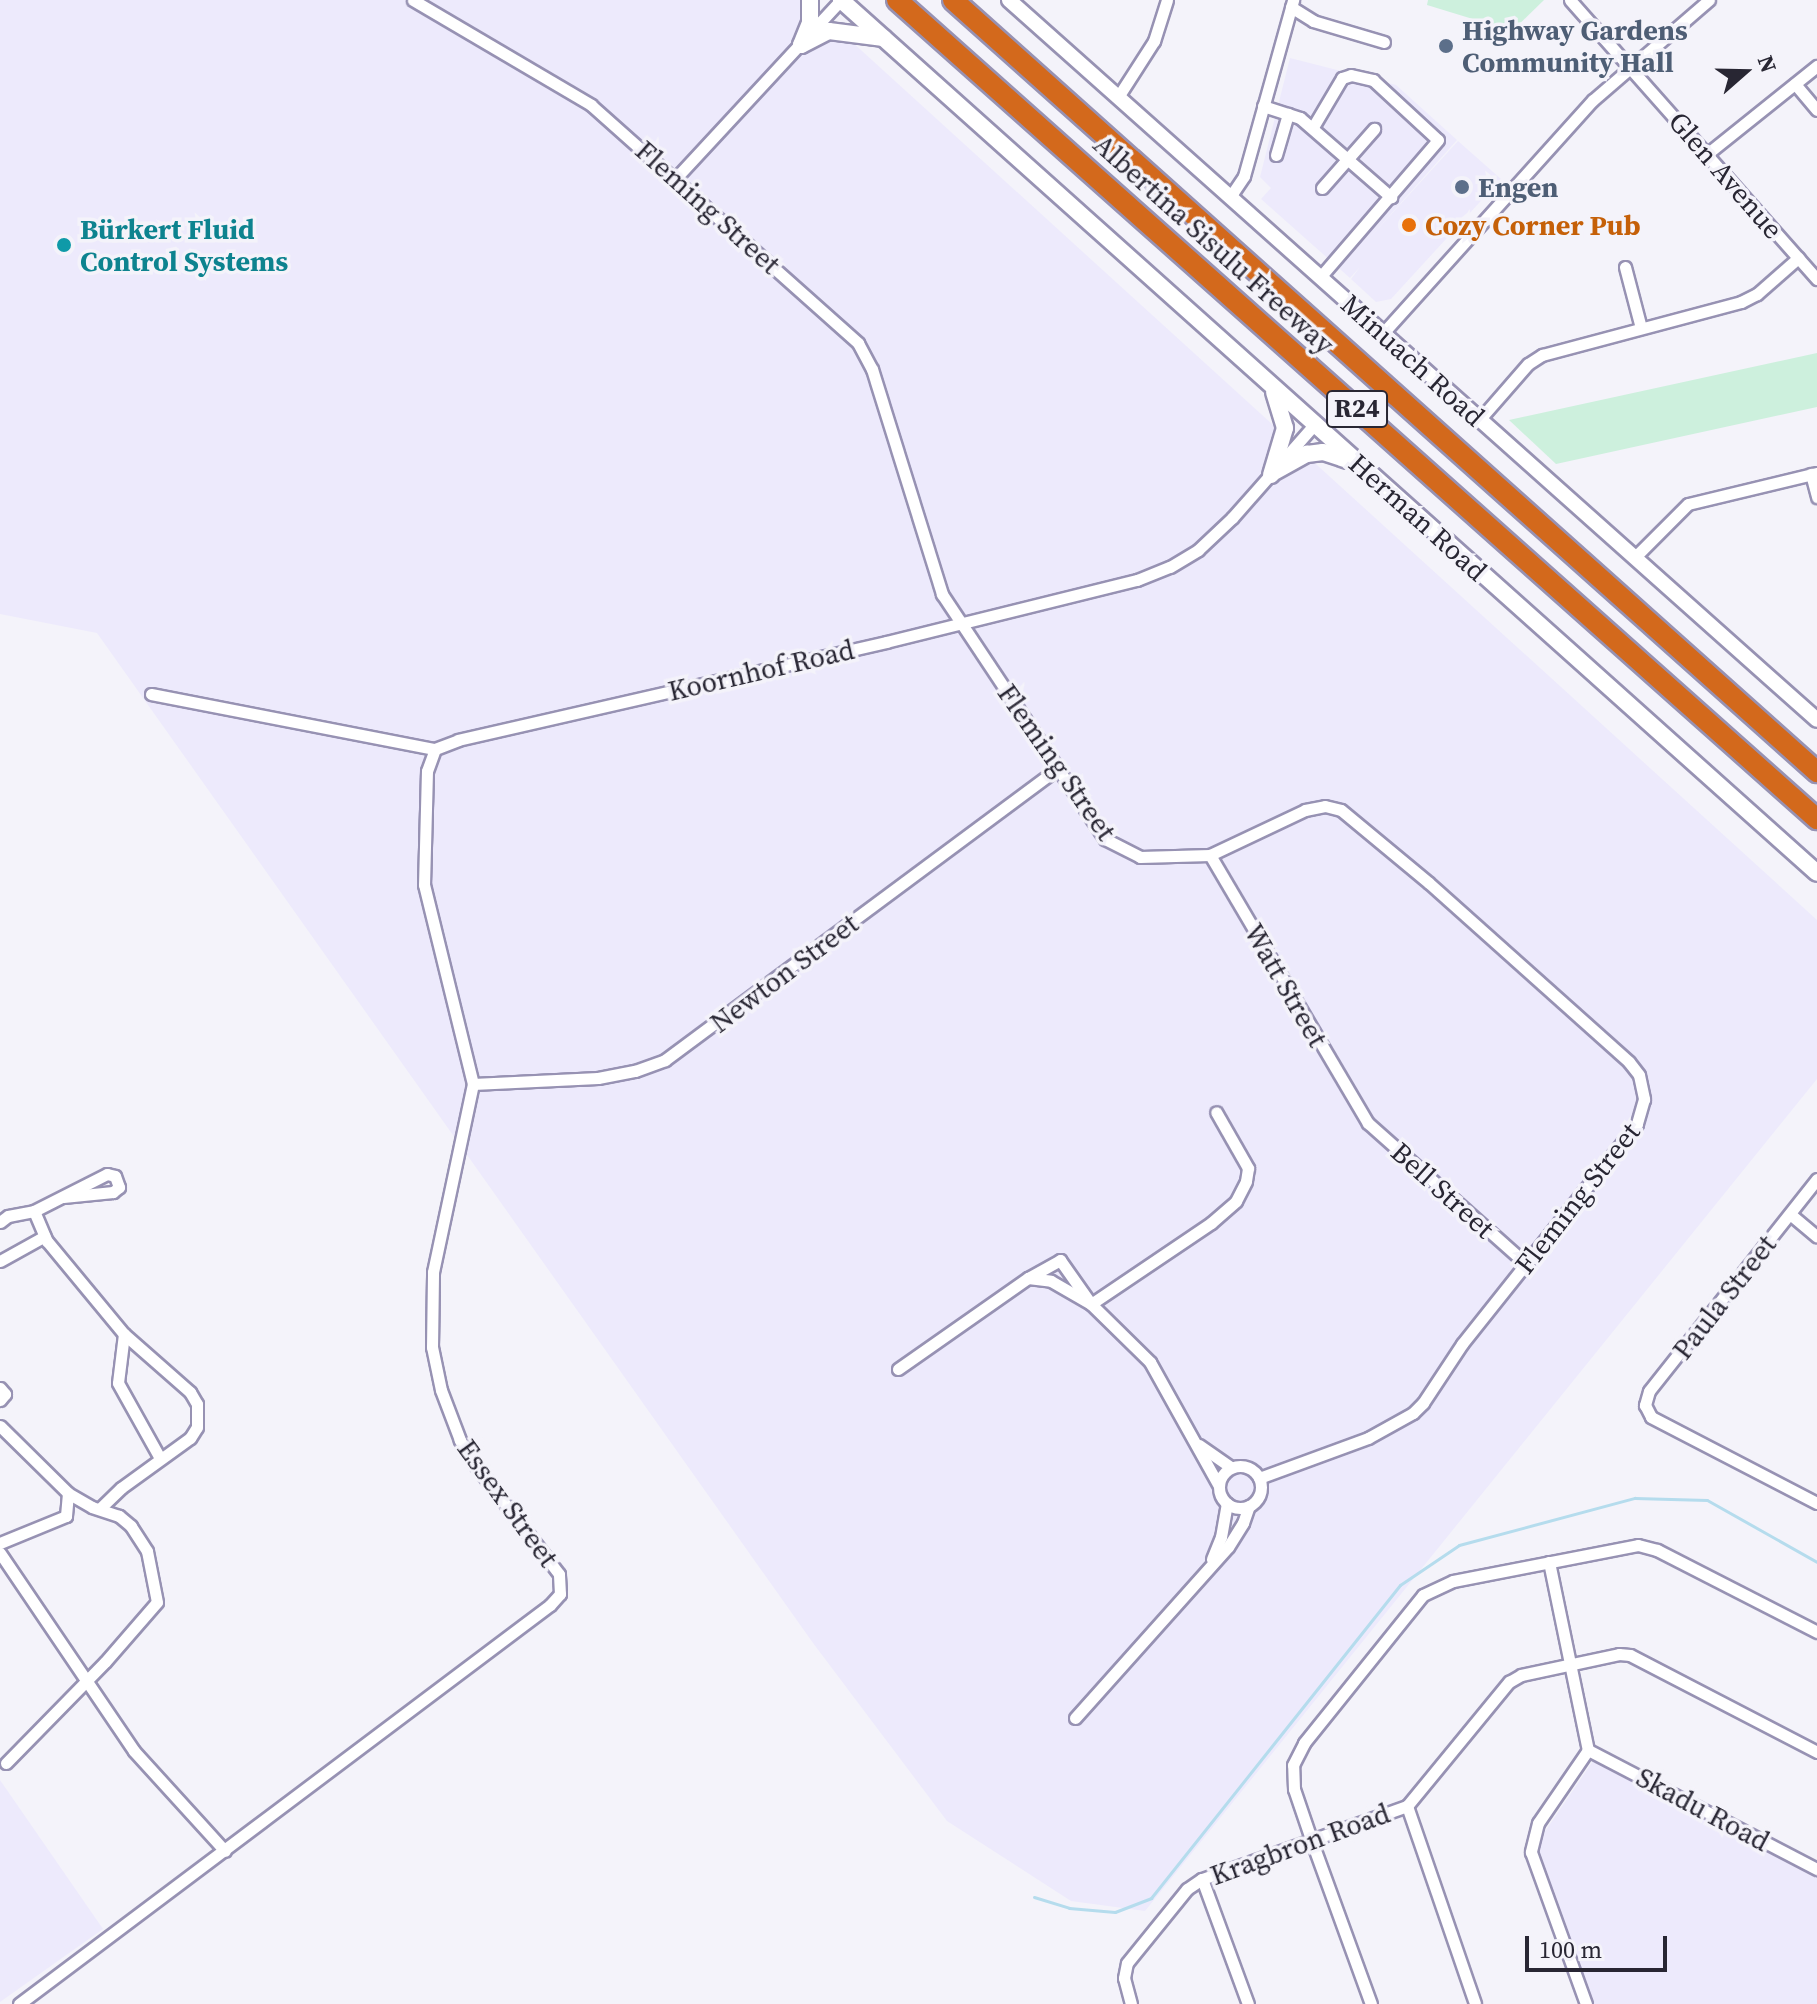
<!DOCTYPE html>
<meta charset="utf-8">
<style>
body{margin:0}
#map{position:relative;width:1817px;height:2004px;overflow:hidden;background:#f4f3fa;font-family:"Source Serif 4",serif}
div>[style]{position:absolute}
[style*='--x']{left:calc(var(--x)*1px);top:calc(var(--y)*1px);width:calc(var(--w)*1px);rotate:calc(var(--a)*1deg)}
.built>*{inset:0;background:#edeafc}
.green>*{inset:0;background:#cdf0dd}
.stream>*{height:3px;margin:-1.5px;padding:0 1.5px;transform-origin:1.5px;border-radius:1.5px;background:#b5dced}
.roads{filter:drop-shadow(2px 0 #9792b3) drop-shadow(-2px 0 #9792b3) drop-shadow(0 2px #9792b3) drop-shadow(0 -2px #9792b3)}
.minor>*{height:11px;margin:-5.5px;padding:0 5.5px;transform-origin:5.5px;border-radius:5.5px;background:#fff}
.minor>.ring{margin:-5.5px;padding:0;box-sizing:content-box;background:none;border:11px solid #fff;border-radius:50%}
.tertiary>*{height:14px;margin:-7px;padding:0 7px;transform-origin:7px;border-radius:7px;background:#fff}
.secondary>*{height:16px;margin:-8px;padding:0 8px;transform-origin:8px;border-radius:8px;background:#fff}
.motorway>*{height:20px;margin:-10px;padding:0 10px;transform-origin:10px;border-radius:10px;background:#d3691c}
.dots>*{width:22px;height:22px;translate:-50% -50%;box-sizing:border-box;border:4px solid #f4f3fa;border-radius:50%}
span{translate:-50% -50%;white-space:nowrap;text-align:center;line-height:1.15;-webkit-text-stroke:7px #f4f3fa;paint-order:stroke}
.shield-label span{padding:2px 6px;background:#f4f3fa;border:2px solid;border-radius:6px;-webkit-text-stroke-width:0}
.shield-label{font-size:26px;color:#282633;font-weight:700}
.service-label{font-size:28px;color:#4e5e75;font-weight:700}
.left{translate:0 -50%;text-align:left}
.street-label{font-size:28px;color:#282633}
.food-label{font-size:28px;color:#c56008;font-weight:700}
.culture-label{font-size:28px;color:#0d838f;font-weight:700}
.north{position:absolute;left:1705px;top:32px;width:80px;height:80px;-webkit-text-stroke:6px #f4f3fa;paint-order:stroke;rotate:70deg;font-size:22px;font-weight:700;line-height:32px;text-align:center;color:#282633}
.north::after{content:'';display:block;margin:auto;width:28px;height:36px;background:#282633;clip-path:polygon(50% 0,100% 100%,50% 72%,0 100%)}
.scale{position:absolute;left:1525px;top:1936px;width:142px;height:36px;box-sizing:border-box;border:4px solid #282633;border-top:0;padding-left:10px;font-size:24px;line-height:28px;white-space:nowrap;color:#282633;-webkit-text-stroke:6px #f4f3fa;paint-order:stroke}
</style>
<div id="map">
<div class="built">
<i style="clip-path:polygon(0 0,806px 0,1817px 920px,1817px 1079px,1145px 1911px,1071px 1901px,947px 1821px,813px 1643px,97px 633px,0 614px)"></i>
<i style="clip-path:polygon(1290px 58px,1396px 85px,1457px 140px,1366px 242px,1458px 141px,1501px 179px,1391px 299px,1376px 302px,1351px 279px,1360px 267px,1350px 278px,1261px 199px,1271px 188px,1260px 177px)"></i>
<i style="clip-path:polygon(1597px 1755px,1817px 1874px,1817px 2004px,1584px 2004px,1531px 1852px)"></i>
<i style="clip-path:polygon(0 1780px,103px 1929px,0 2002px)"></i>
</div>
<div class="green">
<i style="clip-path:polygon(1428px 0,1544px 0,1512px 31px,1427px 5px)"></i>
<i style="clip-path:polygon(1817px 353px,1817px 407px,1556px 464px,1509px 420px)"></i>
</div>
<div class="stream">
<i style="--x:1034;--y:1897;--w:37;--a:17"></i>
<i style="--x:1069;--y:1908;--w:46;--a:5"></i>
<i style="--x:1115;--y:1912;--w:39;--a:-21"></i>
<i style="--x:1151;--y:1898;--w:400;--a:-51.5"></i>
<i style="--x:1400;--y:1585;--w:71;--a:-34.1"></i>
<i style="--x:1459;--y:1545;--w:182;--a:-15"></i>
<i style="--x:1635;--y:1498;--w:72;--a:1.6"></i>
<i style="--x:1707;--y:1500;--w:126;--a:29.4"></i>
</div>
<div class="roads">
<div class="minor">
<i style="--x:413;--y:0;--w:207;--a:30.5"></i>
<i style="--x:591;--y:105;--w:358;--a:41.7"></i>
<i style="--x:858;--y:343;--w:30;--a:62"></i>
<i style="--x:872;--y:369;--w:236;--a:72.7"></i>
<i style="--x:942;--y:594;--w:294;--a:56.4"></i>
<i style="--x:1105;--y:839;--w:39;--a:27"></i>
<i style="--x:1140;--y:857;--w:70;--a:-1.6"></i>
<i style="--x:1210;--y:855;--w:105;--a:-25.3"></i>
<i style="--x:1305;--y:810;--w:20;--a:-11"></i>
<i style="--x:1325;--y:806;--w:16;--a:14"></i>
<i style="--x:1341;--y:810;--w:114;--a:39.7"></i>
<i style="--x:1429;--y:883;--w:268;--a:41.8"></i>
<i style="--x:1629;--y:1062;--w:16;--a:52"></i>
<i style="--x:1639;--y:1075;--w:25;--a:78"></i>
<i style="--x:1644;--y:1099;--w:26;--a:106"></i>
<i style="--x:1637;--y:1124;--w:281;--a:128.5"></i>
<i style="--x:1462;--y:1344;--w:71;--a:123.5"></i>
<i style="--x:1423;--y:1403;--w:14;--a:135"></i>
<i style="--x:1413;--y:1413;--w:51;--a:150.9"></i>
<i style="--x:1368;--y:1438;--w:116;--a:159.8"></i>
<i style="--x:1570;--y:0;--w:373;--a:48.5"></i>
<i style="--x:1291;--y:7;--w:26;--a:32"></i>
<i style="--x:1313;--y:21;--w:74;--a:16.5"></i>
<i style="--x:1795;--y:84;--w:34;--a:50"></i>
<i style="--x:1118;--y:97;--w:67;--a:-57.3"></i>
<i style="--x:1154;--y:41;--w:43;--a:-72.4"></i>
<i style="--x:1263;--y:106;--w:39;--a:18"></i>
<i style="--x:1300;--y:118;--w:121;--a:41"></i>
<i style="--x:1313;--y:127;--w:57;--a:-59.4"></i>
<i style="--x:1342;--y:78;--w:9;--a:-18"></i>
<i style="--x:1351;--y:75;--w:23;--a:13"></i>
<i style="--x:1373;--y:80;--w:88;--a:42.7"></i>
<i style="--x:1438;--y:140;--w:181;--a:130.7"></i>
<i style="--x:1707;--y:154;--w:141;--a:-38.7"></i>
<i style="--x:1276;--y:155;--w:43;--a:-73.7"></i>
<i style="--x:675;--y:179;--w:244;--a:-47.2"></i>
<i style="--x:1322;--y:188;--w:79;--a:-48.6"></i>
<i style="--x:1230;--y:197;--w:25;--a:-56"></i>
<i style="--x:1244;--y:176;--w:183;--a:-74.4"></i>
<i style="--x:1625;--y:267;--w:63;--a:75.3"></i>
<i style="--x:1383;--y:333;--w:314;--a:-48"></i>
<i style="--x:1593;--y:100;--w:153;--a:-40.8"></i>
<i style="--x:1480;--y:419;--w:73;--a:-48.9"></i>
<i style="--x:1528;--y:364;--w:17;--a:-33"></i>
<i style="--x:1542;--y:355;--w:206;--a:-14.9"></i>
<i style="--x:1741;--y:302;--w:18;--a:-27"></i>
<i style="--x:1757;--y:294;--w:55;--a:-41.3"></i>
<i style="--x:1811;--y:474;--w:24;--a:75"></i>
<i style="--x:1635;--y:557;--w:75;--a:-45"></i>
<i style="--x:1688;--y:504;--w:133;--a:-13.5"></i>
<i style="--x:151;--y:694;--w:289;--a:11"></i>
<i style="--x:435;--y:749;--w:25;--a:-21"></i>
<i style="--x:458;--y:740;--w:439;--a:-12.9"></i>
<i style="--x:886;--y:642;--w:259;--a:-13.9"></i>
<i style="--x:1137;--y:580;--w:35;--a:-22"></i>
<i style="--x:1170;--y:567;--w:33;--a:-31"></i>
<i style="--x:1198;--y:550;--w:47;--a:-43.3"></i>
<i style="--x:1232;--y:518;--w:124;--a:-48.6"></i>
<i style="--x:1210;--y:855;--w:311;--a:59.5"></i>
<i style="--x:1368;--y:1123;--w:212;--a:41.7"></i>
<i style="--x:473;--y:1084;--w:125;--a:-2.7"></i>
<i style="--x:598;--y:1078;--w:38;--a:-11"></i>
<i style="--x:635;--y:1071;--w:32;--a:-20"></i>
<i style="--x:665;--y:1060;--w:490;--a:-36.6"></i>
<i style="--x:1817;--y:1179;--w:270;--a:128.4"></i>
<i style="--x:1649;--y:1391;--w:15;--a:106"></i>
<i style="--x:1645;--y:1405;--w:13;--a:63"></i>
<i style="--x:1651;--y:1417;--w:187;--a:27.4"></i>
<i style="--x:34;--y:1211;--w:33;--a:67"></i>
<i style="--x:47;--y:1241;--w:121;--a:50.4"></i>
<i style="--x:124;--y:1334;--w:88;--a:41.3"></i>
<i style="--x:190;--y:1392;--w:14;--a:60"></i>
<i style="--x:197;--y:1404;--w:23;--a:90"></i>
<i style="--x:197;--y:1427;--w:13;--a:122"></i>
<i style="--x:190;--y:1438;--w:85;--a:144.1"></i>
<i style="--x:121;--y:1488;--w:30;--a:136"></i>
<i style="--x:1790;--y:1214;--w:35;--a:40"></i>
<i style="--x:0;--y:1222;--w:10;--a:-37"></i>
<i style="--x:8;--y:1216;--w:26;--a:-11"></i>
<i style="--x:34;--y:1211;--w:82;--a:-26.9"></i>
<i style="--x:107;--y:1174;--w:8;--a:14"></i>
<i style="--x:115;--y:1176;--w:12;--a:70"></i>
<i style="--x:119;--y:1187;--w:8;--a:140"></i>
<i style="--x:113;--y:1192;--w:50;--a:174.3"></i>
<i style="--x:0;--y:1261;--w:51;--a:-29.1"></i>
<i style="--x:1028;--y:1278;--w:23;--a:7"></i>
<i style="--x:1051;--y:1281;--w:46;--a:29.9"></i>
<i style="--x:1091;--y:1304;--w:145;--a:-34"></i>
<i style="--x:1211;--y:1223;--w:33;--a:-41"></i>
<i style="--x:1236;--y:1201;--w:22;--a:-63"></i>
<i style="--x:1246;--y:1181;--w:13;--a:-81"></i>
<i style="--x:1248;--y:1168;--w:64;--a:-119.7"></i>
<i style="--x:124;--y:1334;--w:49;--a:97"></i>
<i style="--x:118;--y:1383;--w:86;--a:60.8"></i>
<i style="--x:898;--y:1369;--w:159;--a:-35"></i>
<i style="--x:1028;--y:1278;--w:37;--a:-29"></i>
<i style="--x:1060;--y:1260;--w:54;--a:54.8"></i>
<i style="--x:1091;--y:1304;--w:83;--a:44.5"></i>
<i style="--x:1150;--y:1362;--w:140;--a:60.9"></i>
<i style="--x:0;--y:1388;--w:8;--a:50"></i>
<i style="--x:5;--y:1394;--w:8;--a:130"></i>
<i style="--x:0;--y:1426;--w:95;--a:44.6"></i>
<i style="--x:68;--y:1493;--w:23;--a:95"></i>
<i style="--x:66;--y:1516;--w:71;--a:157.8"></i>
<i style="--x:1199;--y:1445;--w:39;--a:35"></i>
<i class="ring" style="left:1219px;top:1466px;width:31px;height:31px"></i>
<i style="--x:0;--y:1553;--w:239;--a:55.9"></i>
<i style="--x:134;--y:1751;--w:135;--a:47.7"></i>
<i style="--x:1212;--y:1559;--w:24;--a:-68"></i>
<i style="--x:1221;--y:1537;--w:34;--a:-80"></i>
<i style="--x:1549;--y:1562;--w:192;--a:78.3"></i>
<i style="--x:1588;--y:1750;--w:88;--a:124.4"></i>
<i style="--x:1538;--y:1823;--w:30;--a:104"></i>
<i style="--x:1531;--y:1852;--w:162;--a:70.1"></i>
<i style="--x:1075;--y:1718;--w:229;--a:-48.2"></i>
<i style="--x:1228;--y:1547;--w:28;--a:-58"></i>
<i style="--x:1243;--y:1523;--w:18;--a:-71"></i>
<i style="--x:1588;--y:1750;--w:258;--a:27.5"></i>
<i style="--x:6;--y:1763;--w:141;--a:-45.6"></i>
<i style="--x:105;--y:1662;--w:79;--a:-49.1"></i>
<i style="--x:157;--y:1602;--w:52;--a:-101.1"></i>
<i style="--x:147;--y:1551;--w:30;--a:-123"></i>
<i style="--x:131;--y:1526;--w:16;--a:-140"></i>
<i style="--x:119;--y:1516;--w:28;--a:-162"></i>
<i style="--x:92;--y:1507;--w:28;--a:-150"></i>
<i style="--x:1407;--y:1806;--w:209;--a:71"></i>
<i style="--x:1202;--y:1879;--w:133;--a:69.8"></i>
<i style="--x:19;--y:2004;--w:664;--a:-36.92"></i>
<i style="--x:550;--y:1605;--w:15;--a:-48"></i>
<i style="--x:560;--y:1594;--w:20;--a:-93"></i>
<i style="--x:559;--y:1574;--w:136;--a:-127.5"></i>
<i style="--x:476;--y:1466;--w:31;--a:-122"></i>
<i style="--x:460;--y:1440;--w:53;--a:-110.8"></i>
<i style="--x:441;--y:1390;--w:44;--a:-101.8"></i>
<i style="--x:432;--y:1347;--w:75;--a:-89.2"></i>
<i style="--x:433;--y:1272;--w:192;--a:-78"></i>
<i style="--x:473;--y:1084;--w:205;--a:-103.8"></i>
<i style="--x:424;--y:885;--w:114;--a:-88.5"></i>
<i style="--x:427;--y:771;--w:23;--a:-70"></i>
<i style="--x:1131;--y:2004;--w:27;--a:-105"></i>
<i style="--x:1124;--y:1978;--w:15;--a:-79"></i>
<i style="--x:1127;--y:1963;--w:95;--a:-51"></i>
<i style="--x:1187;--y:1889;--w:18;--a:-34"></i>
<i style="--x:1202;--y:1879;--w:218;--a:-19.6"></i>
<i style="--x:1407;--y:1806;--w:161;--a:-50.6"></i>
<i style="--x:1509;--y:1682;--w:14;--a:-30"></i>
<i style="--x:1521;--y:1675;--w:100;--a:-12.1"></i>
<i style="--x:1619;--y:1654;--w:11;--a:5"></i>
<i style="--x:1630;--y:1655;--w:211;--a:27.4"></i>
<i style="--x:1371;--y:2004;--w:176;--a:-110"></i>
<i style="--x:1311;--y:1839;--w:53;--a:-108.8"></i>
<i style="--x:1294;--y:1789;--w:24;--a:-92"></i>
<i style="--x:1293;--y:1765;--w:25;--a:-63"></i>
<i style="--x:1304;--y:1743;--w:190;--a:-51.2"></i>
<i style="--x:1423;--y:1595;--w:33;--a:-25"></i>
<i style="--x:1453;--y:1581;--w:188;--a:-11"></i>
<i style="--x:1638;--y:1545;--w:20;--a:15"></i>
<i style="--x:1657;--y:1550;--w:180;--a:27.1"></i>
</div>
<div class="tertiary">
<i style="--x:1009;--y:0;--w:1082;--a:41.7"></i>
</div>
<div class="secondary">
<i style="--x:841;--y:0;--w:1309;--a:41.81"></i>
<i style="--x:801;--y:45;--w:31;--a:-27"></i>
<i style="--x:829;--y:31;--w:55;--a:7.3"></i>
<i style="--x:801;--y:45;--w:24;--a:-68"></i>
<i style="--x:810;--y:23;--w:23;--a:-90"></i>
<i style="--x:1274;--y:472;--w:38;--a:-29"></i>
<i style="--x:1307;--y:454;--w:16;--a:-7"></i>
<i style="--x:1323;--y:452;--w:26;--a:18"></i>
<i style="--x:1271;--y:475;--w:49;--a:-73.4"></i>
<i style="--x:1285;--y:428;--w:37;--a:-107"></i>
</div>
<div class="motorway">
<i style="--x:897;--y:0;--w:1232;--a:41.68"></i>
<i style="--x:953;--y:0;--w:1159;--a:41.78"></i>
</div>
</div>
<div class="dots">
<i style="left:1446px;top:46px;background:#5c6f8a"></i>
<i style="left:1462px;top:187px;background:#5c6f8a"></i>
<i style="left:1409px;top:225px;background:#e8710a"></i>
<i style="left:64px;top:245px;background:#0f9aa8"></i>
</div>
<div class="shield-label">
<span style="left:1357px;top:409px">R24</span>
</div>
<div class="service-label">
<span class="left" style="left:1462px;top:46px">Highway Gardens<br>Community Hall</span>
<span class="left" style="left:1478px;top:187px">Engen</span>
</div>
<div class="street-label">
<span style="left:1726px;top:175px;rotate:49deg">Glen Avenue</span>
<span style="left:708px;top:207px;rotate:42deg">Fleming Street</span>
<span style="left:1214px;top:244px;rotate:42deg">Albertina Sisulu Freeway</span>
<span style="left:1413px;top:360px;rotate:42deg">Minuach Road</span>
<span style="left:1418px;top:517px;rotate:42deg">Herman Road</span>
<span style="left:761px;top:670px;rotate:-13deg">Koornhof Road</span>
<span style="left:1057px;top:762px;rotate:55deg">Fleming Street</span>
<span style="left:784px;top:973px;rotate:-37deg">Newton Street</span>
<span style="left:1286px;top:985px;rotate:60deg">Watt Street</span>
<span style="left:1443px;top:1190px;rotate:42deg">Bell Street</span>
<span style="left:1577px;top:1198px;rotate:-52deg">Fleming Street</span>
<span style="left:1724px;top:1297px;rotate:-52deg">Paula Street</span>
<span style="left:508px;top:1503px;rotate:54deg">Essex Street</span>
<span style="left:1703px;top:1809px;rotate:28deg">Skadu Road</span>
<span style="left:1300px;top:1844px;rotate:-20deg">Kragbron Road</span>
</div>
<div class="food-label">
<span class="left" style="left:1425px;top:225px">Cozy Corner Pub</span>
</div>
<div class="culture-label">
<span class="left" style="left:80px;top:245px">Bürkert Fluid<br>Control Systems</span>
</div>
<div class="north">N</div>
<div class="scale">100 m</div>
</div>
